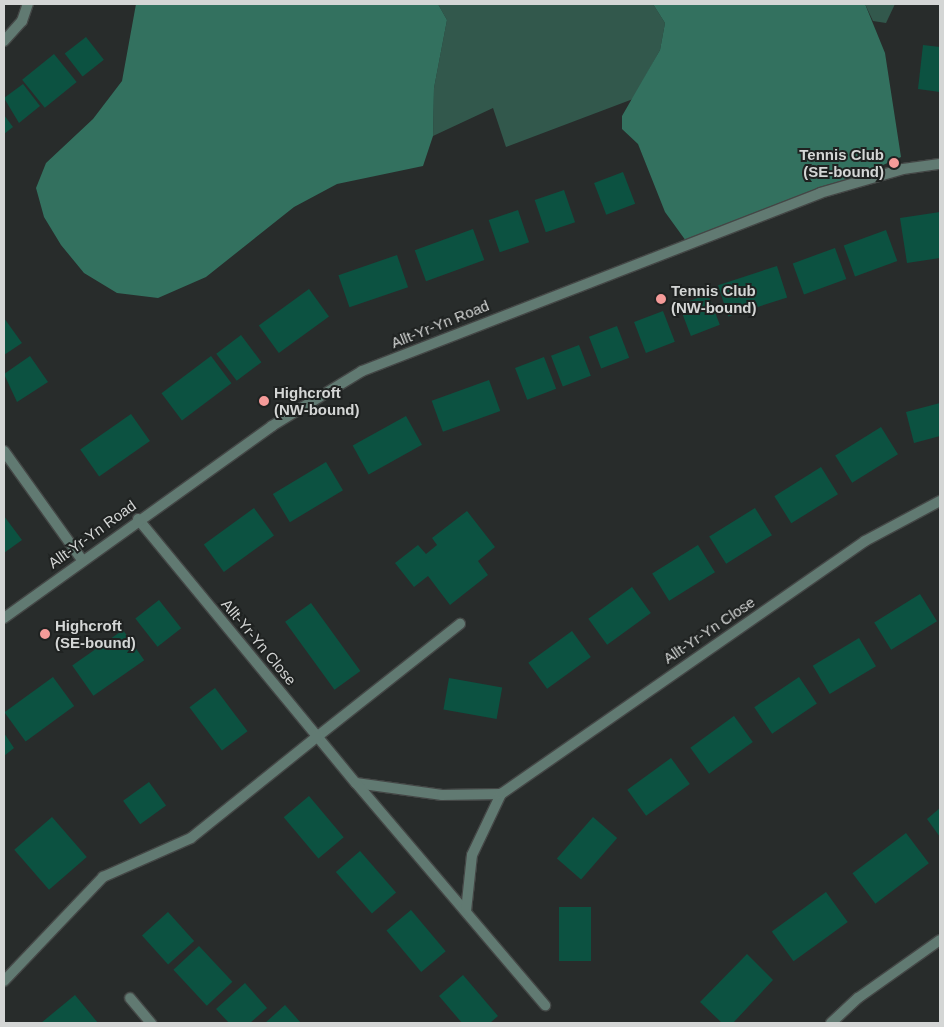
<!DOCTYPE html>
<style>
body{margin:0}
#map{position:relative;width:944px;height:1027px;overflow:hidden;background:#282c2b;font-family:Arial,sans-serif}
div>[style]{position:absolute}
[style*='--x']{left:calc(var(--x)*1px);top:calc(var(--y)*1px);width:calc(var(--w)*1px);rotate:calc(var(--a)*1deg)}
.green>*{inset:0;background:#32584c}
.forest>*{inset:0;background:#33715f}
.building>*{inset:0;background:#0c5241;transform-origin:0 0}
.roads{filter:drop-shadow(1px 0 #444746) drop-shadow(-1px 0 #444746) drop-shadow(0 1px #444746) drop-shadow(0 -1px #444746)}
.lane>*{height:10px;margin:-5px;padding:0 5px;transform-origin:5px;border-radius:5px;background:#617a72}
.street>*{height:10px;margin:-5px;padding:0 5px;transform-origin:5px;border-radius:5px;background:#617a72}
.dots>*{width:14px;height:14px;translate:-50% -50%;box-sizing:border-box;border:2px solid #1f2221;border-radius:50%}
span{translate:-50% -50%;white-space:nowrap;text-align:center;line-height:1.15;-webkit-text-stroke:4px #1f2221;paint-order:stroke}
.poi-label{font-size:15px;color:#d4d6d5;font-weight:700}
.right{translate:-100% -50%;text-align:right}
.left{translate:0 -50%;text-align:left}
.street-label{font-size:15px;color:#d4d6d5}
.frame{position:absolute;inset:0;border:5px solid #d4d6d5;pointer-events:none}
</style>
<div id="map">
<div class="green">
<i style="clip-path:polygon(438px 4px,653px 4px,665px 23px,660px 50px,633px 99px,506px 147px,493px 108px,433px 136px,434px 88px,447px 20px)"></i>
<i style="clip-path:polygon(865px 4px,895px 4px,886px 23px,873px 21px)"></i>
</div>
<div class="forest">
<i style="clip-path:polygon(136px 4px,438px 4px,447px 20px,434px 88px,433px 136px,423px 166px,337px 184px,294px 207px,206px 277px,158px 298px,117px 293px,84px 273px,61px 245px,44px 217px,36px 188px,46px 163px,93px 119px,122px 81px)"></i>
<i style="clip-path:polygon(653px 4px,865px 4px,885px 53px,901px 157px,820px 193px,686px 241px,665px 212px,638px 144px,622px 129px,622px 116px,660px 50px,665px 23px)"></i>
</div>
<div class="building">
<i style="left:86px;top:37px;width:29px;height:27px;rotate:52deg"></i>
<i style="clip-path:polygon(923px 45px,940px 47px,940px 92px,918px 89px)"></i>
<i style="left:54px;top:54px;width:36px;height:41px;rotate:51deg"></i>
<i style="clip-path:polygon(23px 84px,40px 106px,19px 123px,4px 98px)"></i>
<i style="clip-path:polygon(4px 115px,13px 127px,4px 134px)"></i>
<i style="left:623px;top:172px;width:34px;height:31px;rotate:69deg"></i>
<i style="left:564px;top:190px;width:34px;height:31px;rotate:71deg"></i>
<i style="left:518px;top:210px;width:34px;height:31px;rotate:71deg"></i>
<i style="clip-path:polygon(940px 212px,940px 258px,907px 263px,900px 218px)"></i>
<i style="left:473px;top:229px;width:33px;height:62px;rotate:70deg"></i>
<i style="left:886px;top:230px;width:33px;height:45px;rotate:70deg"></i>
<i style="left:835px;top:248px;width:33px;height:45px;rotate:70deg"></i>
<i style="left:397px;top:255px;width:34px;height:62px;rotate:71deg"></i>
<i style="left:777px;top:266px;width:33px;height:62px;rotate:72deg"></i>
<i style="left:309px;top:289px;width:34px;height:62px;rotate:54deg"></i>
<i style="left:708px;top:294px;width:33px;height:31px;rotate:69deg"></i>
<i style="left:663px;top:311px;width:33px;height:31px;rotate:69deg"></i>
<i style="clip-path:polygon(4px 318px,22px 343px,4px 355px)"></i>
<i style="left:617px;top:326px;width:34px;height:30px;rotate:69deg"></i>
<i style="left:241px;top:335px;width:34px;height:31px;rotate:53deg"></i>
<i style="left:579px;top:345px;width:33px;height:30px;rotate:69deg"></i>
<i style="clip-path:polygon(30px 356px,48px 382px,17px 402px,4px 374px)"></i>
<i style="left:211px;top:356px;width:34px;height:62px;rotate:53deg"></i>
<i style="left:544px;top:357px;width:34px;height:31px;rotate:69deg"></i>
<i style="left:489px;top:380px;width:33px;height:61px;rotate:70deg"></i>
<i style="clip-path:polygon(940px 403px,940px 436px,914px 443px,906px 412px)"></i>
<i style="left:131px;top:414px;width:33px;height:62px;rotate:55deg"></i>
<i style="left:406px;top:416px;width:33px;height:61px;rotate:61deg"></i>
<i style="left:881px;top:427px;width:32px;height:54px;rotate:58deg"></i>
<i style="left:326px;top:462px;width:33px;height:62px;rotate:59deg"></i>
<i style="left:821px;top:467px;width:32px;height:55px;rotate:58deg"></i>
<i style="left:254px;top:508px;width:34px;height:62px;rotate:54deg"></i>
<i style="left:755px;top:508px;width:32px;height:54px;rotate:58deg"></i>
<i style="clip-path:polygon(467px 511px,495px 547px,478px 561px,488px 575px,450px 605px,428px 576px,414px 587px,395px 563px,418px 545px,426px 554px,437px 545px,432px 538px)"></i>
<i style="clip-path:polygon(4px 516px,22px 540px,4px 553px)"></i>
<i style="left:698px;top:545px;width:32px;height:54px;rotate:58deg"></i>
<i style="left:632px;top:587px;width:32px;height:54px;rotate:54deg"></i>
<i style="left:920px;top:594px;width:32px;height:54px;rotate:58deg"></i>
<i style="left:159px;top:600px;width:36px;height:30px;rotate:52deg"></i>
<i style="left:311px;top:603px;width:84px;height:32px;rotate:54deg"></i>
<i style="left:123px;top:630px;width:37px;height:62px;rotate:55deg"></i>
<i style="left:572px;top:631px;width:32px;height:54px;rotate:54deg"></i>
<i style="left:859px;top:638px;width:33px;height:54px;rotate:59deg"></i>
<i style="left:53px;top:677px;width:36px;height:60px;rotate:54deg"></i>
<i style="left:799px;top:677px;width:32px;height:54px;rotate:56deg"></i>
<i style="left:449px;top:678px;width:54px;height:32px;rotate:10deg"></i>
<i style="left:215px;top:688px;width:54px;height:32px;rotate:53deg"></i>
<i style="left:734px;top:716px;width:32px;height:54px;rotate:54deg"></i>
<i style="clip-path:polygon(4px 733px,14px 748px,4px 756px)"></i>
<i style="left:671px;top:758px;width:32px;height:54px;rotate:54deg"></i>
<i style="left:149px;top:782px;width:29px;height:32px;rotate:54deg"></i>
<i style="left:309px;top:796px;width:54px;height:33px;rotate:50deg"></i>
<i style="clip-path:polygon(940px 808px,940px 837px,927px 819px)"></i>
<i style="left:52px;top:817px;width:53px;height:50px;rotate:49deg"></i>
<i style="left:593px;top:817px;width:32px;height:55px;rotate:41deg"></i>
<i style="left:906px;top:833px;width:38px;height:67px;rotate:53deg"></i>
<i style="left:360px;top:851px;width:55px;height:32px;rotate:49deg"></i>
<i style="left:826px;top:892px;width:37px;height:67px;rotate:54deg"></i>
<i style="left:559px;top:907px;width:32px;height:54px"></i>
<i style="left:411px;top:910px;width:54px;height:32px;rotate:50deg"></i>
<i style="left:168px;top:912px;width:39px;height:35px;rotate:48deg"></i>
<i style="left:199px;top:946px;width:49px;height:35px;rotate:47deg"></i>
<i style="clip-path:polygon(747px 954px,773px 980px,733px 1023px,722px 1023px,700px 1002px)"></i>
<i style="clip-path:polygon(463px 975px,498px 1016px,490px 1023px,462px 1023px,439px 996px)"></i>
<i style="clip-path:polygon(245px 983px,267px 1008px,250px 1023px,229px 1023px,216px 1009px)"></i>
<i style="clip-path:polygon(75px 995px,98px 1023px,41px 1023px)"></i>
<i style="clip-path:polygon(285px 1005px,301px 1023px,265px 1023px)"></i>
</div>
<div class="roads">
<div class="lane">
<i style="--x:318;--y:736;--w:181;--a:-38.3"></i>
</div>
<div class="street">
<i style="--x:4;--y:41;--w:27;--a:-48"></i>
<i style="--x:22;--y:21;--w:18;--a:-71"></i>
<i style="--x:4;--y:451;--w:134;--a:54.4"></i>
<i style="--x:138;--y:519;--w:342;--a:50.5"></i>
<i style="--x:356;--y:783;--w:87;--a:7.9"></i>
<i style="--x:442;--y:795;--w:59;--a:-1"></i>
<i style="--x:4;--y:618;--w:330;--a:-35.6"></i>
<i style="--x:272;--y:426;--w:105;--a:-31.4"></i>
<i style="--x:362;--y:371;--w:491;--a:-21.2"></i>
<i style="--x:820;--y:193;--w:86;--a:-16.1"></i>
<i style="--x:903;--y:169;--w:37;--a:-8"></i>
<i style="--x:356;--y:783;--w:292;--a:49.6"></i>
<i style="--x:466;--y:911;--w:56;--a:-83.9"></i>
<i style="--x:472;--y:855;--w:68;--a:-64.6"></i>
<i style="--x:501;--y:794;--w:443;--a:-34.8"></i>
<i style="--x:865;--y:541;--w:85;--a:-28.1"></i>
<i style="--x:4;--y:981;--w:144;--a:-46.4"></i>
<i style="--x:103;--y:877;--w:96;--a:-23.9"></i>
<i style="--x:191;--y:838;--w:163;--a:-38.8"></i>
<i style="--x:130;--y:998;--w:33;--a:50"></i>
<i style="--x:831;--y:1023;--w:37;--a:-43"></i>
<i style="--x:858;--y:998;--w:100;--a:-35.3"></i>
</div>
</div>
<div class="dots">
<i style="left:894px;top:163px;background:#f59b99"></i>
<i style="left:661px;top:299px;background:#f59b99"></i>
<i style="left:264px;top:401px;background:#f59b99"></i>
<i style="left:45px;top:634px;background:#f59b99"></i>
</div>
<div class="poi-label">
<span class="right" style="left:884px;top:163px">Tennis Club<br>(SE-bound)</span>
<span class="left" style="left:671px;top:299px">Tennis Club<br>(NW-bound)</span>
<span class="left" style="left:274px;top:401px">Highcroft<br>(NW-bound)</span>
<span class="left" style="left:55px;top:634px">Highcroft<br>(SE-bound)</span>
</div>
<div class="street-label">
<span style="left:440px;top:324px;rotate:-22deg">Allt-Yr-Yn Road</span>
<span style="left:92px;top:534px;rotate:-36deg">Allt-Yr-Yn Road</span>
<span style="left:709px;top:630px;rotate:-34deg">Allt-Yr-Yn Close</span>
<span style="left:259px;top:642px;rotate:50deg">Allt-Yr-Yn Close</span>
</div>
<div class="frame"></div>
</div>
